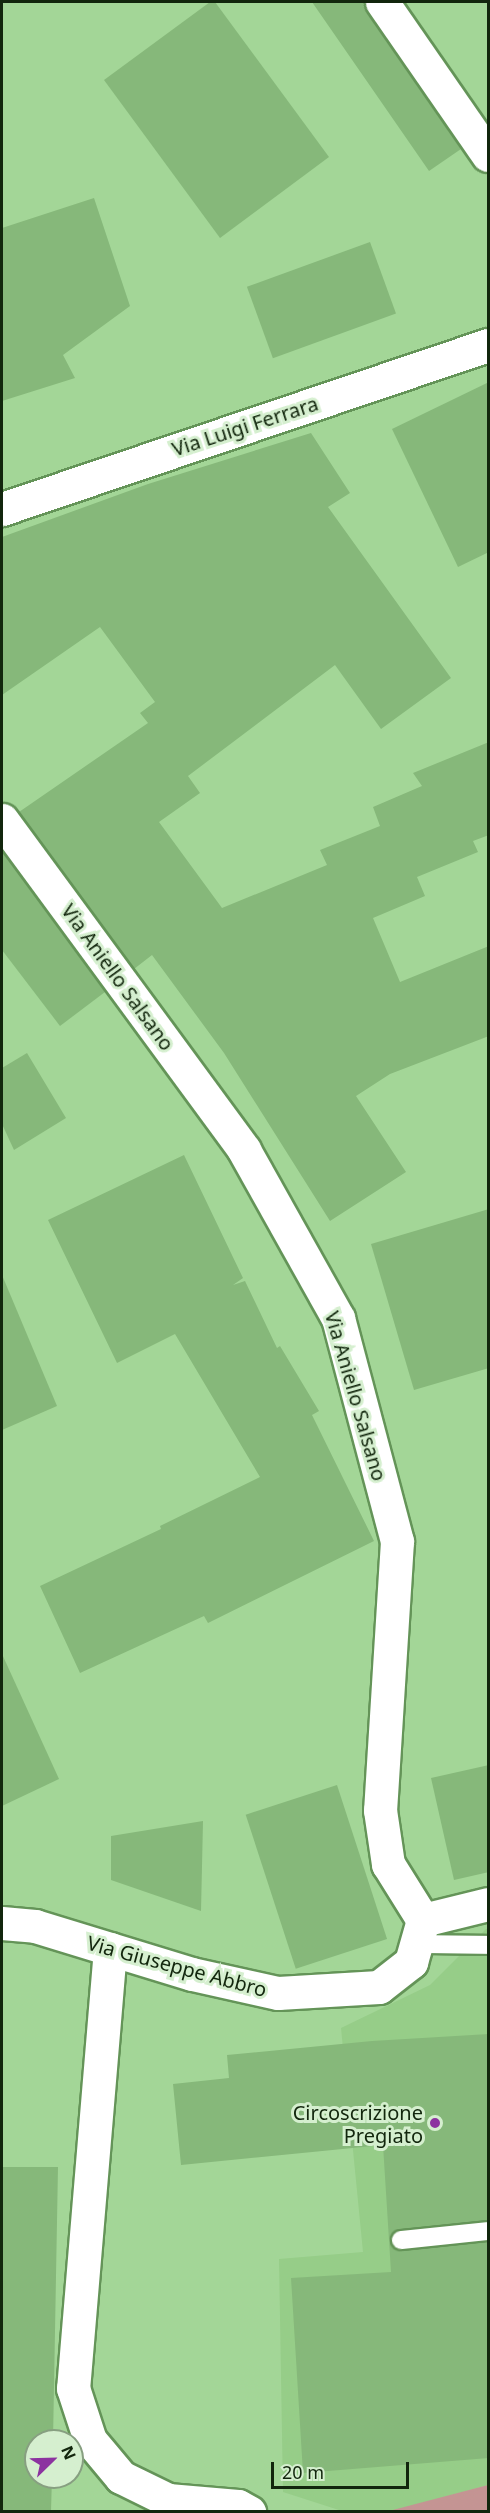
<!DOCTYPE html>
<style>
body{margin:0}
#map{position:relative;width:490px;height:2513px;overflow:hidden;background:#a3d697;font-family:"Noto Sans",sans-serif}
div>[style]{position:absolute}
[style*='--x']{left:calc(var(--x)*1px);top:calc(var(--y)*1px);width:calc(var(--w)*1px);rotate:calc(var(--a)*1deg)}
.built>*{inset:0;background:#96cd88}
.green>*{inset:0;background:#c49493}
.building>*{inset:0;background:#86b87a;transform-origin:0 0}
.roads{filter:drop-shadow(2px 0 #649458) drop-shadow(-2px 0 #649458) drop-shadow(0 2px #649458) drop-shadow(0 -2px #649458)}
.service>*{height:18px;margin:-9px;padding:0 9px;transform-origin:9px;border-radius:9px;background:#fff}
.minor>*{height:33px;margin:-16.5px;padding:0 16.5px;transform-origin:16.5px;border-radius:16.5px;background:#fff}
.tertiary>*{height:33px;margin:-16.5px;padding:0 16.5px;transform-origin:16.5px;border-radius:16.5px;background:#fff}
.dots>*{width:16px;height:16px;translate:-50% -50%;box-sizing:border-box;border:3px solid #d5efcf;border-radius:50%}
span{translate:-50% -50%;white-space:nowrap;text-align:center;line-height:1.15;-webkit-text-stroke:6px #d5efcf;paint-order:stroke}
.street-label{font-size:20px;color:#12260d}
.poi-label{font-size:20px;color:#12260d}
.right{translate:-100% -50%;text-align:right}
.frame{position:absolute;inset:0;border:3px solid #12260d;pointer-events:none}
.north{position:absolute;left:24px;top:2429px;width:60px;height:60px;box-sizing:border-box;background:#d5efcf;border:2px solid #879f81;border-radius:50%;rotate:67deg;font-size:16px;font-weight:700;line-height:24px;text-align:center;color:#12260d}
.north::after{content:'';display:block;margin:auto;width:21px;height:27px;background:#8c33a0;clip-path:polygon(50% 0,100% 100%,50% 72%,0 100%)}
.scale{position:absolute;left:271px;top:2462px;width:138px;height:27px;box-sizing:border-box;border:3px solid #12260d;border-top:0;padding-left:8px;font-size:18px;line-height:21px;white-space:nowrap;color:#12260d;-webkit-text-stroke:4px #d5efcf;paint-order:stroke}
</style>
<div id="map">
<div class="built">
<i style="clip-path:polygon(486px 1929px,488px 1929px,488px 2485px,389px 2512px,342px 2511px,283px 2492px,279px 2259px,363px 2252px,341px 2028px,430px 1985px)"></i>
</div>
<div class="green">
<i style="clip-path:polygon(488px 2485px,488px 2511px,389px 2511px)"></i>
</div>
<div class="building">
<i style="clip-path:polygon(210px 2px,215px 2px,329px 157px,220px 238px,104px 80px)"></i>
<i style="clip-path:polygon(312px 2px,364px 2px,367px 13px,461px 149px,429px 171px)"></i>
<i style="clip-path:polygon(94px 198px,130px 306px,63px 355px,75px 378px,2px 401px,2px 228px)"></i>
<i style="left:370px;top:242px;width:76px;height:131px;rotate:70deg"></i>
<i style="clip-path:polygon(489px 382px,489px 552px,458px 567px,392px 429px)"></i>
<i style="clip-path:polygon(311px 433px,350px 493px,328px 507px,451px 678px,381px 729px,335px 665px,188px 776px,200px 793px,159px 822px,222px 908px,327px 865px,320px 850px,380px 826px,373px 807px,422px 786px,413px 773px,489px 742px,489px 835px,473px 841px,478px 852px,417px 877px,425px 896px,373px 918px,400px 982px,489px 946px,489px 1036px,390px 1074px,356px 1096px,406px 1172px,330px 1221px,224px 1053px,152px 955px,134px 969px,19px 812px,148px 723px,140px 713px,155px 702px,100px 627px,2px 695px,2px 537px,148px 484px)"></i>
<i style="clip-path:polygon(2px 851px,105px 992px,60px 1026px,2px 950px)"></i>
<i style="clip-path:polygon(27px 1053px,66px 1118px,14px 1150px,2px 1124px,2px 1068px)"></i>
<i style="clip-path:polygon(184px 1155px,243px 1278px,233px 1285px,245px 1281px,277px 1348px,280px 1346px,319px 1411px,312px 1415px,374px 1541px,208px 1623px,204px 1616px,80px 1673px,40px 1586px,161px 1529px,160px 1526px,260px 1477px,175px 1334px,117px 1363px,48px 1220px)"></i>
<i style="clip-path:polygon(489px 1209px,489px 1368px,414px 1390px,371px 1244px)"></i>
<i style="clip-path:polygon(2px 1275px,57px 1406px,2px 1430px)"></i>
<i style="clip-path:polygon(2px 1654px,59px 1779px,2px 1806px)"></i>
<i style="clip-path:polygon(489px 1765px,489px 1872px,454px 1880px,431px 1778px)"></i>
<i style="left:337px;top:1785px;width:162px;height:96px;rotate:72deg"></i>
<i style="clip-path:polygon(203px 1821px,201px 1911px,111px 1880px,111px 1836px)"></i>
<i style="clip-path:polygon(489px 2034px,489px 2220px,400px 2229px,394px 2231px,390px 2241px,392px 2247px,402px 2251px,489px 2242px,489px 2458px,303px 2473px,291px 2278px,391px 2272px,383px 2145px,181px 2165px,173px 2084px,229px 2078px,227px 2055px,372px 2041px)"></i>
<i style="clip-path:polygon(2px 2167px,58px 2167px,53px 2441px,36px 2441px,36px 2477px,52px 2477px,51px 2511px,2px 2511px)"></i>
</div>
<div class="roads">
<div class="service">
<i style="--x:417;--y:1944;--w:71;--a:0.8"></i>
<i style="--x:401;--y:2240;--w:87;--a:-5.9"></i>
</div>
<div class="minor">
<i style="--x:382;--y:2;--w:186;--a:55.3"></i>
<i style="--x:2;--y:820;--w:409;--a:53.7"></i>
<i style="--x:244;--y:1150;--w:193;--a:60.8"></i>
<i style="--x:338;--y:1318;--w:231;--a:75.2"></i>
<i style="--x:397;--y:1541;--w:270;--a:93.6"></i>
<i style="--x:380;--y:1810;--w:55;--a:81.6"></i>
<i style="--x:388;--y:1864;--w:66;--a:58"></i>
<i style="--x:110;--y:1949;--w:441;--a:94.8"></i>
<i style="--x:73;--y:2388;--w:55;--a:71.9"></i>
<i style="--x:90;--y:2440;--w:48;--a:50"></i>
<i style="--x:121;--y:2477;--w:52;--a:26.1"></i>
<i style="--x:168;--y:2500;--w:12;--a:85"></i>
<i style="--x:168;--y:2500;--w:70;--a:4.9"></i>
<i style="--x:238;--y:2506;--w:13;--a:29"></i>
</div>
<div class="tertiary">
<i style="--x:2;--y:509;--w:513;--a:-18.65"></i>
<i style="--x:2;--y:1923;--w:33;--a:5"></i>
<i style="--x:35;--y:1926;--w:164;--a:17"></i>
<i style="--x:192;--y:1974;--w:88;--a:12.5"></i>
<i style="--x:278;--y:1993;--w:101;--a:-3.4"></i>
<i style="--x:379;--y:1987;--w:41;--a:-38"></i>
<i style="--x:411;--y:1962;--w:44;--a:-74.1"></i>
<i style="--x:423;--y:1920;--w:67;--a:-13.8"></i>
</div>
</div>
<div class="dots">
<i style="left:435px;top:2123px;background:#8c33a0"></i>
</div>
<div class="street-label">
<span style="left:245px;top:426px;rotate:-18deg">Via Luigi Ferrara</span>
<span style="left:118px;top:977px;rotate:54deg">Via Aniello Salsano</span>
<span style="left:356px;top:1396px;rotate:74deg">Via Aniello Salsano</span>
<span style="left:177px;top:1966px;rotate:15deg">Via Giuseppe Abbro</span>
</div>
<div class="poi-label">
<span class="right" style="left:423px;top:2124px">Circoscrizione<br>Pregiato</span>
</div>
<div class="frame"></div>
<div class="north">N</div>
<div class="scale">20 m</div>
</div>
